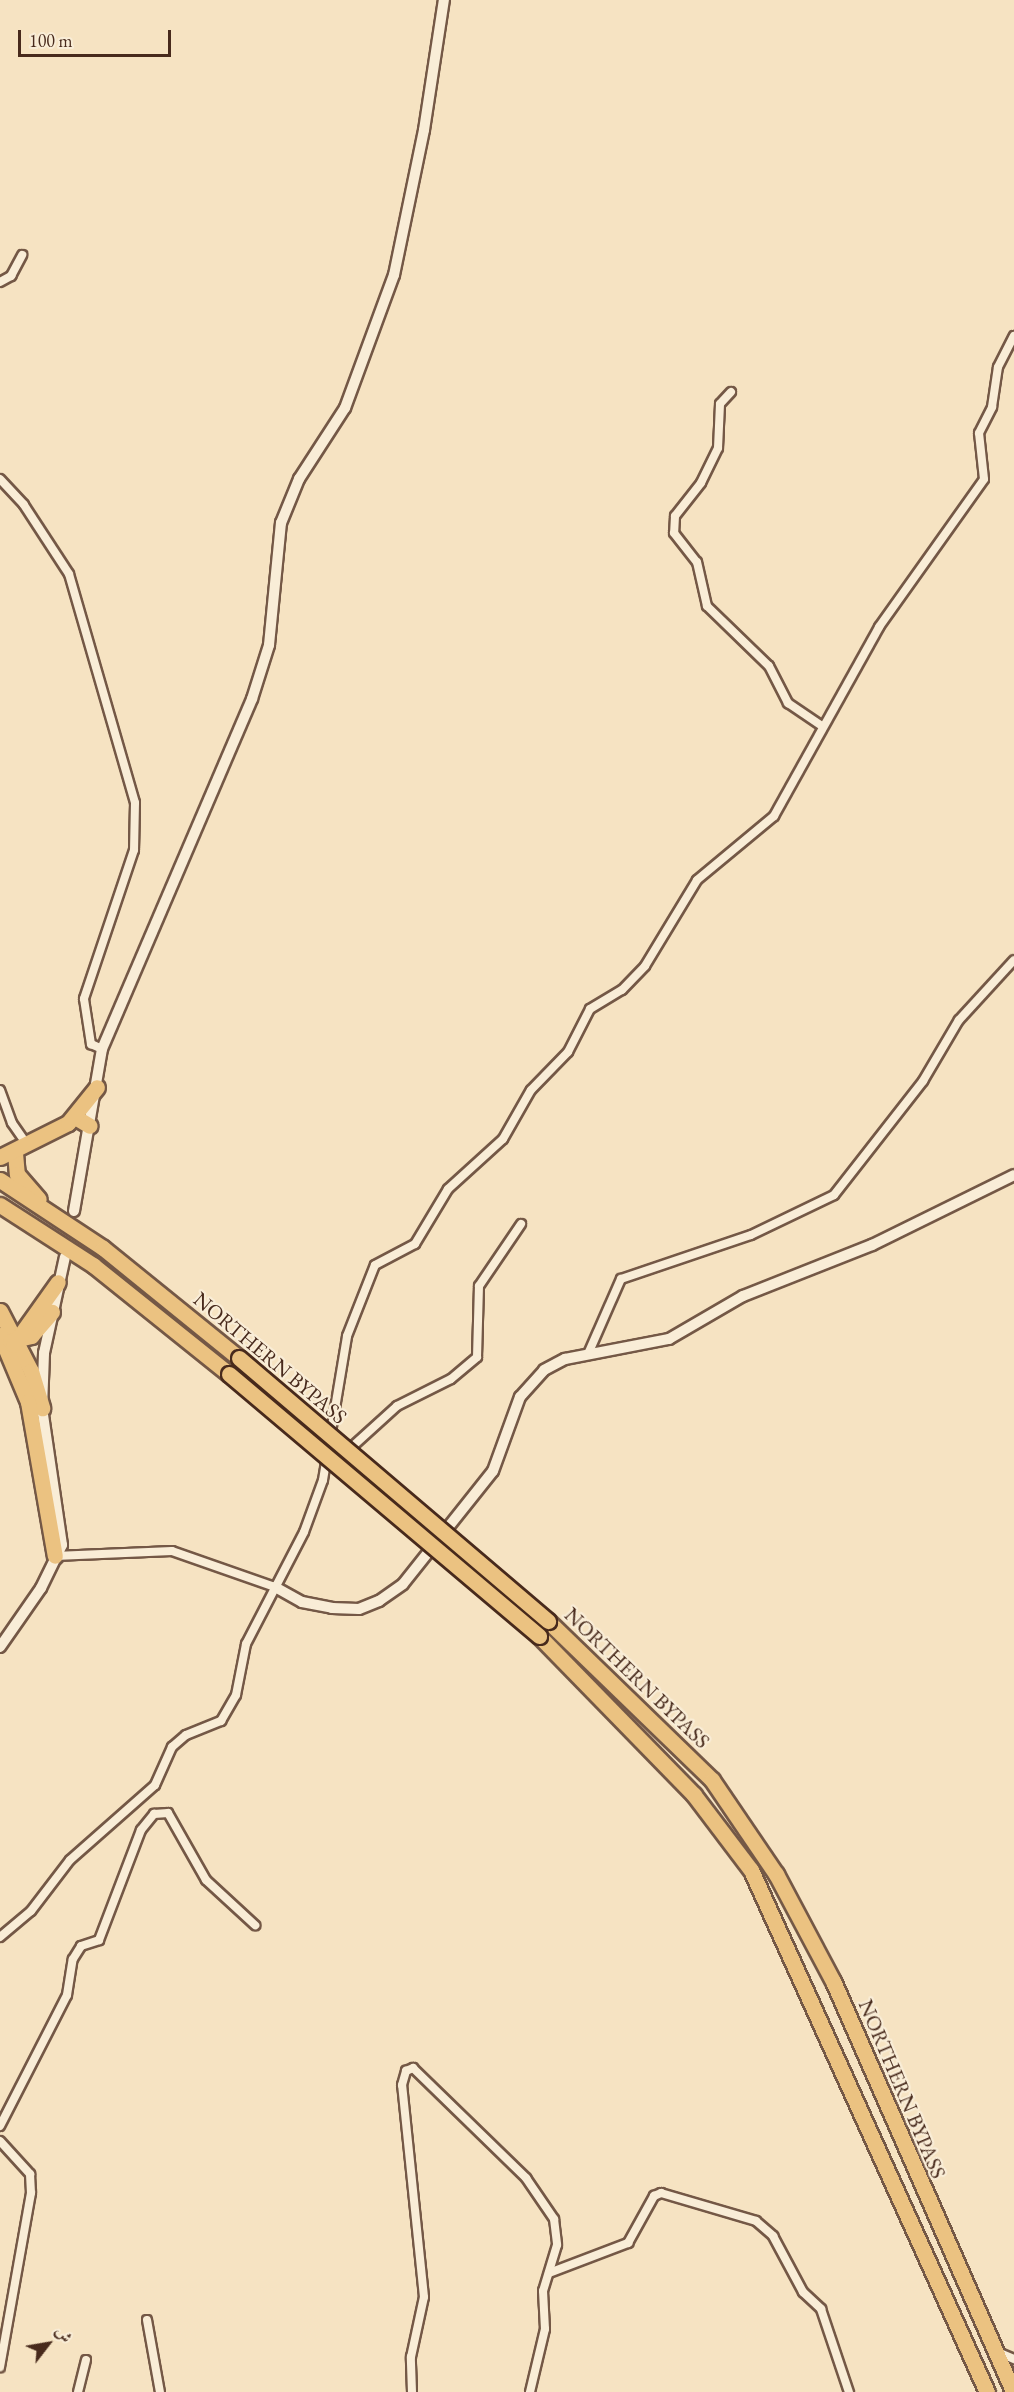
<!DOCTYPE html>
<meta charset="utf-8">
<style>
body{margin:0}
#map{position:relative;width:1014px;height:2392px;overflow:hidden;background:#f6e3c2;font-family:"EB Garamond",Amiri,serif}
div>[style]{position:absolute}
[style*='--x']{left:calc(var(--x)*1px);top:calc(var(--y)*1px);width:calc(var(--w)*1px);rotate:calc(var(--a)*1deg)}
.roads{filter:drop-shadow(2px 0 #745846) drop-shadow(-2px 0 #745846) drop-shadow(0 2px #745846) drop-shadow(0 -2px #745846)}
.street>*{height:8px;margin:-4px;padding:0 4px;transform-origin:4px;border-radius:4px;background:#f9edd7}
.secondary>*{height:10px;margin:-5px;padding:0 5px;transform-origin:5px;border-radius:5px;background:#f9edd7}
.highway>*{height:15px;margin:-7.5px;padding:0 7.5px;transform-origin:7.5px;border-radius:7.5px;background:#ebc281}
.bridges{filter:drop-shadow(2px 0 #482a1c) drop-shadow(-2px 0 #482a1c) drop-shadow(0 2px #482a1c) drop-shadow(0 -2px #482a1c)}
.highway-bridge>*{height:15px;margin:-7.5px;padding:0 7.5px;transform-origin:7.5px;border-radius:7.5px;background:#ebc281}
span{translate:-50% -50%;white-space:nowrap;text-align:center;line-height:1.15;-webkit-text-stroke:4.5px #f9edd7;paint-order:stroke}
.street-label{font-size:21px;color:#482a1c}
.north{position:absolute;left:18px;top:2314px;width:60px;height:60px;-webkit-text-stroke:4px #f9edd7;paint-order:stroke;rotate:59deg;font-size:16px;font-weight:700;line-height:24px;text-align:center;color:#482a1c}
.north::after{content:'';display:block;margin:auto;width:21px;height:27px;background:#482a1c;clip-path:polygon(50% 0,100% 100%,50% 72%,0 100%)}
.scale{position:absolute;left:18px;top:30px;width:153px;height:27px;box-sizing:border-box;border:3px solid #482a1c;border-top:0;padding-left:8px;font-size:18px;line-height:21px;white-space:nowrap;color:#482a1c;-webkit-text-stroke:4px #f9edd7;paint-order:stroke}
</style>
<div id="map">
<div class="roads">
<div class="street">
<i style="--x:0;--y:282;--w:13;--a:-29"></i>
<i style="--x:11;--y:276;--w:24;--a:-62"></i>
<i style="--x:731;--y:392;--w:16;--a:133"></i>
<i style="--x:720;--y:404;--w:44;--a:92.6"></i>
<i style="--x:718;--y:448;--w:39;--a:116"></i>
<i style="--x:701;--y:483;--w:42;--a:128.2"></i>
<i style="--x:675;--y:516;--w:17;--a:93"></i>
<i style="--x:674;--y:533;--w:37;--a:52"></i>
<i style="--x:697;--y:562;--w:45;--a:77.2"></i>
<i style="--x:707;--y:606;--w:86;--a:44.1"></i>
<i style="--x:769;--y:666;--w:42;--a:62.8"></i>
<i style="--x:788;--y:703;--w:41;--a:34.1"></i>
<i style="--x:0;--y:479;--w:35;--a:47"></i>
<i style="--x:24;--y:505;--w:82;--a:56.9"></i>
<i style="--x:69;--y:574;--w:238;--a:73.9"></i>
<i style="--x:135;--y:803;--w:47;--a:91.2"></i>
<i style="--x:134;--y:850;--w:157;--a:108.6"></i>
<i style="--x:84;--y:999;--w:46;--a:81.2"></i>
<i style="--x:91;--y:1044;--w:12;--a:24"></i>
<i style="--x:0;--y:1090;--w:35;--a:70"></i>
<i style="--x:12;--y:1123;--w:28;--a:55"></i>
<i style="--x:588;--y:1354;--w:82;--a:-66.3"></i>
<i style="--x:621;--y:1279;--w:137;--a:-18.7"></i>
<i style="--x:751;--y:1235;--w:92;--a:-25.7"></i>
<i style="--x:834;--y:1195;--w:145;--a:-52"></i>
<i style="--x:923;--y:1081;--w:71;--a:-59.5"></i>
<i style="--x:959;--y:1020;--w:81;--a:-47.5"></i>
<i style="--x:332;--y:1465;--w:88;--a:-42.2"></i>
<i style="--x:397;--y:1406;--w:60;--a:-26.6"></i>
<i style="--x:451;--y:1379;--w:34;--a:-40"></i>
<i style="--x:477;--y:1357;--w:71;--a:-88.4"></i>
<i style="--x:479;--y:1286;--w:75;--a:-55.9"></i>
<i style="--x:55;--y:1556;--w:117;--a:-2.4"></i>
<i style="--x:172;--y:1551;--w:109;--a:19.3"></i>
<i style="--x:0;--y:1937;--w:40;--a:-40"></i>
<i style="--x:31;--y:1911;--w:64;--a:-52.6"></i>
<i style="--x:70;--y:1860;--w:113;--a:-41.4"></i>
<i style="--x:155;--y:1785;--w:42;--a:-65.9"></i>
<i style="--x:172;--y:1747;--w:18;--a:-41"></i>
<i style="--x:186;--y:1735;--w:38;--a:-22"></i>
<i style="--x:221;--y:1721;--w:30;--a:-60"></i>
<i style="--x:236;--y:1695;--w:52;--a:-78.9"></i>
<i style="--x:246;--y:1644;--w:126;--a:-62.6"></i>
<i style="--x:304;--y:1532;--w:55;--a:-69.9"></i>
<i style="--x:323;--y:1480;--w:146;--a:-80.5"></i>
<i style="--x:347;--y:1336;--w:76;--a:-68.5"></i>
<i style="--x:375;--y:1265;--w:45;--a:-27.7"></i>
<i style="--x:415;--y:1244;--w:64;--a:-59"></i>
<i style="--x:448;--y:1189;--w:74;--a:-42.3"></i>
<i style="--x:503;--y:1139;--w:56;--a:-60.3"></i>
<i style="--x:531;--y:1090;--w:53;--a:-45.8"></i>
<i style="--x:568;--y:1052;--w:48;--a:-62.9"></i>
<i style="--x:590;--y:1009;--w:37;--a:-31"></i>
<i style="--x:622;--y:990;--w:33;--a:-46"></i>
<i style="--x:645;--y:966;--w:100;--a:-58.8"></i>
<i style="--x:697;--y:880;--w:100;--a:-39.7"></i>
<i style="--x:774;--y:816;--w:216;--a:-60.9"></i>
<i style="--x:879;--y:627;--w:181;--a:-54.6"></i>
<i style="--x:984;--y:479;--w:46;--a:-96.2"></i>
<i style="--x:979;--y:433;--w:29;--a:-63"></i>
<i style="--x:992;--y:407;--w:40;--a:-81.5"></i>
<i style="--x:998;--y:367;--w:35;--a:-63"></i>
<i style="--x:0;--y:2126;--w:147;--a:-62.9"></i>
<i style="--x:67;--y:1995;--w:36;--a:-81"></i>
<i style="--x:73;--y:1959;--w:15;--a:-58"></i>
<i style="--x:81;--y:1946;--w:19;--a:-18"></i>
<i style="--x:99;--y:1940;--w:118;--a:-69.1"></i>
<i style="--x:141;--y:1830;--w:21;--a:-51"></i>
<i style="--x:154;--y:1814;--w:14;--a:-4"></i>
<i style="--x:168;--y:1813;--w:77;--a:60.4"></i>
<i style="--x:206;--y:1880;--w:67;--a:42.6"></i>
<i style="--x:0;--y:2141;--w:45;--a:47.7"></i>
<i style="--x:30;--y:2174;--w:19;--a:87"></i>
<i style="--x:31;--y:2193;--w:177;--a:100.1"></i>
<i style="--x:549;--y:2273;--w:85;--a:-20.8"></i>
<i style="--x:628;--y:2243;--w:54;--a:-61"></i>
<i style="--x:654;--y:2196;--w:8;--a:-23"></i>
<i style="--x:661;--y:2193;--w:99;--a:16.4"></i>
<i style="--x:756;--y:2221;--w:23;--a:41"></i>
<i style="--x:773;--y:2236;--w:64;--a:61.8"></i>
<i style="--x:803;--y:2292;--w:25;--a:43"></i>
<i style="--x:821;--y:2309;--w:88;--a:71.4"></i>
<i style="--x:147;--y:2320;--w:73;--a:79.8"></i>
<i style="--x:995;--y:2351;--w:21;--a:23"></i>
<i style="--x:78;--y:2392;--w:33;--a:-76"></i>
<i style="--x:412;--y:2392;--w:35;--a:-92"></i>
<i style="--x:411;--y:2357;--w:61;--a:-77.8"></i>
<i style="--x:424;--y:2297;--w:213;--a:-95.9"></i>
<i style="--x:402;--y:2085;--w:15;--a:-74"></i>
<i style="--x:406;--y:2071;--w:8;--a:-23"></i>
<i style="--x:413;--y:2068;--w:158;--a:44.2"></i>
<i style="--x:526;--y:2178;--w:50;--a:55.7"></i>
<i style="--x:554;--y:2219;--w:26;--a:83"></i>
<i style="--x:557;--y:2245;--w:48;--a:106.9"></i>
<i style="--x:543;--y:2291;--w:38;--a:87"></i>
<i style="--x:545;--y:2329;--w:65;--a:103.4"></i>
</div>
<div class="secondary">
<i style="--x:74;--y:1211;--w:164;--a:-80.2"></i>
<i style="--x:102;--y:1049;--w:381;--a:-66.8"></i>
<i style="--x:252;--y:699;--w:57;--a:-72.5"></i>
<i style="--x:269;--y:645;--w:123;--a:-84.4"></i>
<i style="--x:281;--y:523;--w:48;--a:-67.8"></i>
<i style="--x:299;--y:479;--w:85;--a:-57.1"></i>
<i style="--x:345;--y:408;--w:142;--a:-69.8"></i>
<i style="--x:394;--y:275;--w:148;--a:-78.3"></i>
<i style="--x:424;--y:130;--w:132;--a:-81.3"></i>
<i style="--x:275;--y:1587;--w:31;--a:29"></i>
<i style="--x:302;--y:1602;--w:31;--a:11"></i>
<i style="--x:332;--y:1608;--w:27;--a:2"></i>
<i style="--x:359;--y:1609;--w:22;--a:-22"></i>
<i style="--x:379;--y:1601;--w:29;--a:-35"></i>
<i style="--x:403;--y:1584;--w:144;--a:-51.5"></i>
<i style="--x:493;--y:1471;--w:79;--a:-70"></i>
<i style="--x:520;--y:1397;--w:36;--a:-48"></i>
<i style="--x:544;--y:1370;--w:24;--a:-28"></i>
<i style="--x:565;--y:1359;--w:106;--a:-10.9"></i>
<i style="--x:669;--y:1339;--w:86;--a:-30.2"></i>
<i style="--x:743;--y:1296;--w:139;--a:-21.6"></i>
<i style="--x:872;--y:1245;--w:158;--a:-26.2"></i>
<i style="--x:0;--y:1647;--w:72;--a:-55.2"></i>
<i style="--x:41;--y:1588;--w:48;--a:-64"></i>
<i style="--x:62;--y:1545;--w:138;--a:-98.3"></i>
<i style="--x:42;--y:1408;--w:55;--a:-87.9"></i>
<i style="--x:44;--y:1353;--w:98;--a:-77.7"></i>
</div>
<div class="highway">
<i style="--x:75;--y:1117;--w:17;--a:31"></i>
<i style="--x:15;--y:1153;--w:21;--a:85"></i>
<i style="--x:17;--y:1174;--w:33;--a:49"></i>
<i style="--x:0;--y:1157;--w:76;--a:-26.6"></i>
<i style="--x:68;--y:1123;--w:46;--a:-51.1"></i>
<i style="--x:0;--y:1180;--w:123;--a:33.4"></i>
<i style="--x:103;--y:1248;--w:175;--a:39"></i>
<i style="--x:0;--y:1205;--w:111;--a:32.8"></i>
<i style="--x:93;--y:1265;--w:174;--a:38.7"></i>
<i style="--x:0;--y:1311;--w:68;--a:62.7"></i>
<i style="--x:31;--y:1371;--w:39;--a:73"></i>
<i style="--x:0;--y:1335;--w:73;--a:67.3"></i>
<i style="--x:28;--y:1402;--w:156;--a:80.1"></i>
<i style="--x:10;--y:1341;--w:22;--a:-13"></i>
<i style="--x:31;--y:1336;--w:32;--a:-49"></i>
<i style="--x:13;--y:1345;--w:77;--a:-54.5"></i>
<i style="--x:548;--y:1621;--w:228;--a:44.1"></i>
<i style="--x:712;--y:1780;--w:114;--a:55.8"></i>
<i style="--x:776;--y:1874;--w:121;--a:62"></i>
<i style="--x:833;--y:1981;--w:449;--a:66.3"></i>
<i style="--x:539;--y:1636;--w:222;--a:45.7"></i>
<i style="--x:694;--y:1795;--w:94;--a:52.8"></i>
<i style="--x:751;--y:1870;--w:573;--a:65.67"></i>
</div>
</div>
<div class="bridges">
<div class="highway-bridge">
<i style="--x:239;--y:1358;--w:406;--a:40.4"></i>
<i style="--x:229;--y:1374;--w:406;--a:40.2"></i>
</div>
</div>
<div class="street-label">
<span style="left:270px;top:1358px;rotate:40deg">NORTHERN BYPASS</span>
<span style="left:637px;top:1678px;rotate:44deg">NORTHERN BYPASS</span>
<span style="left:902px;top:2089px;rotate:67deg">NORTHERN BYPASS</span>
</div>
<div class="north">ش</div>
<div class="scale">100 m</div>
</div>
